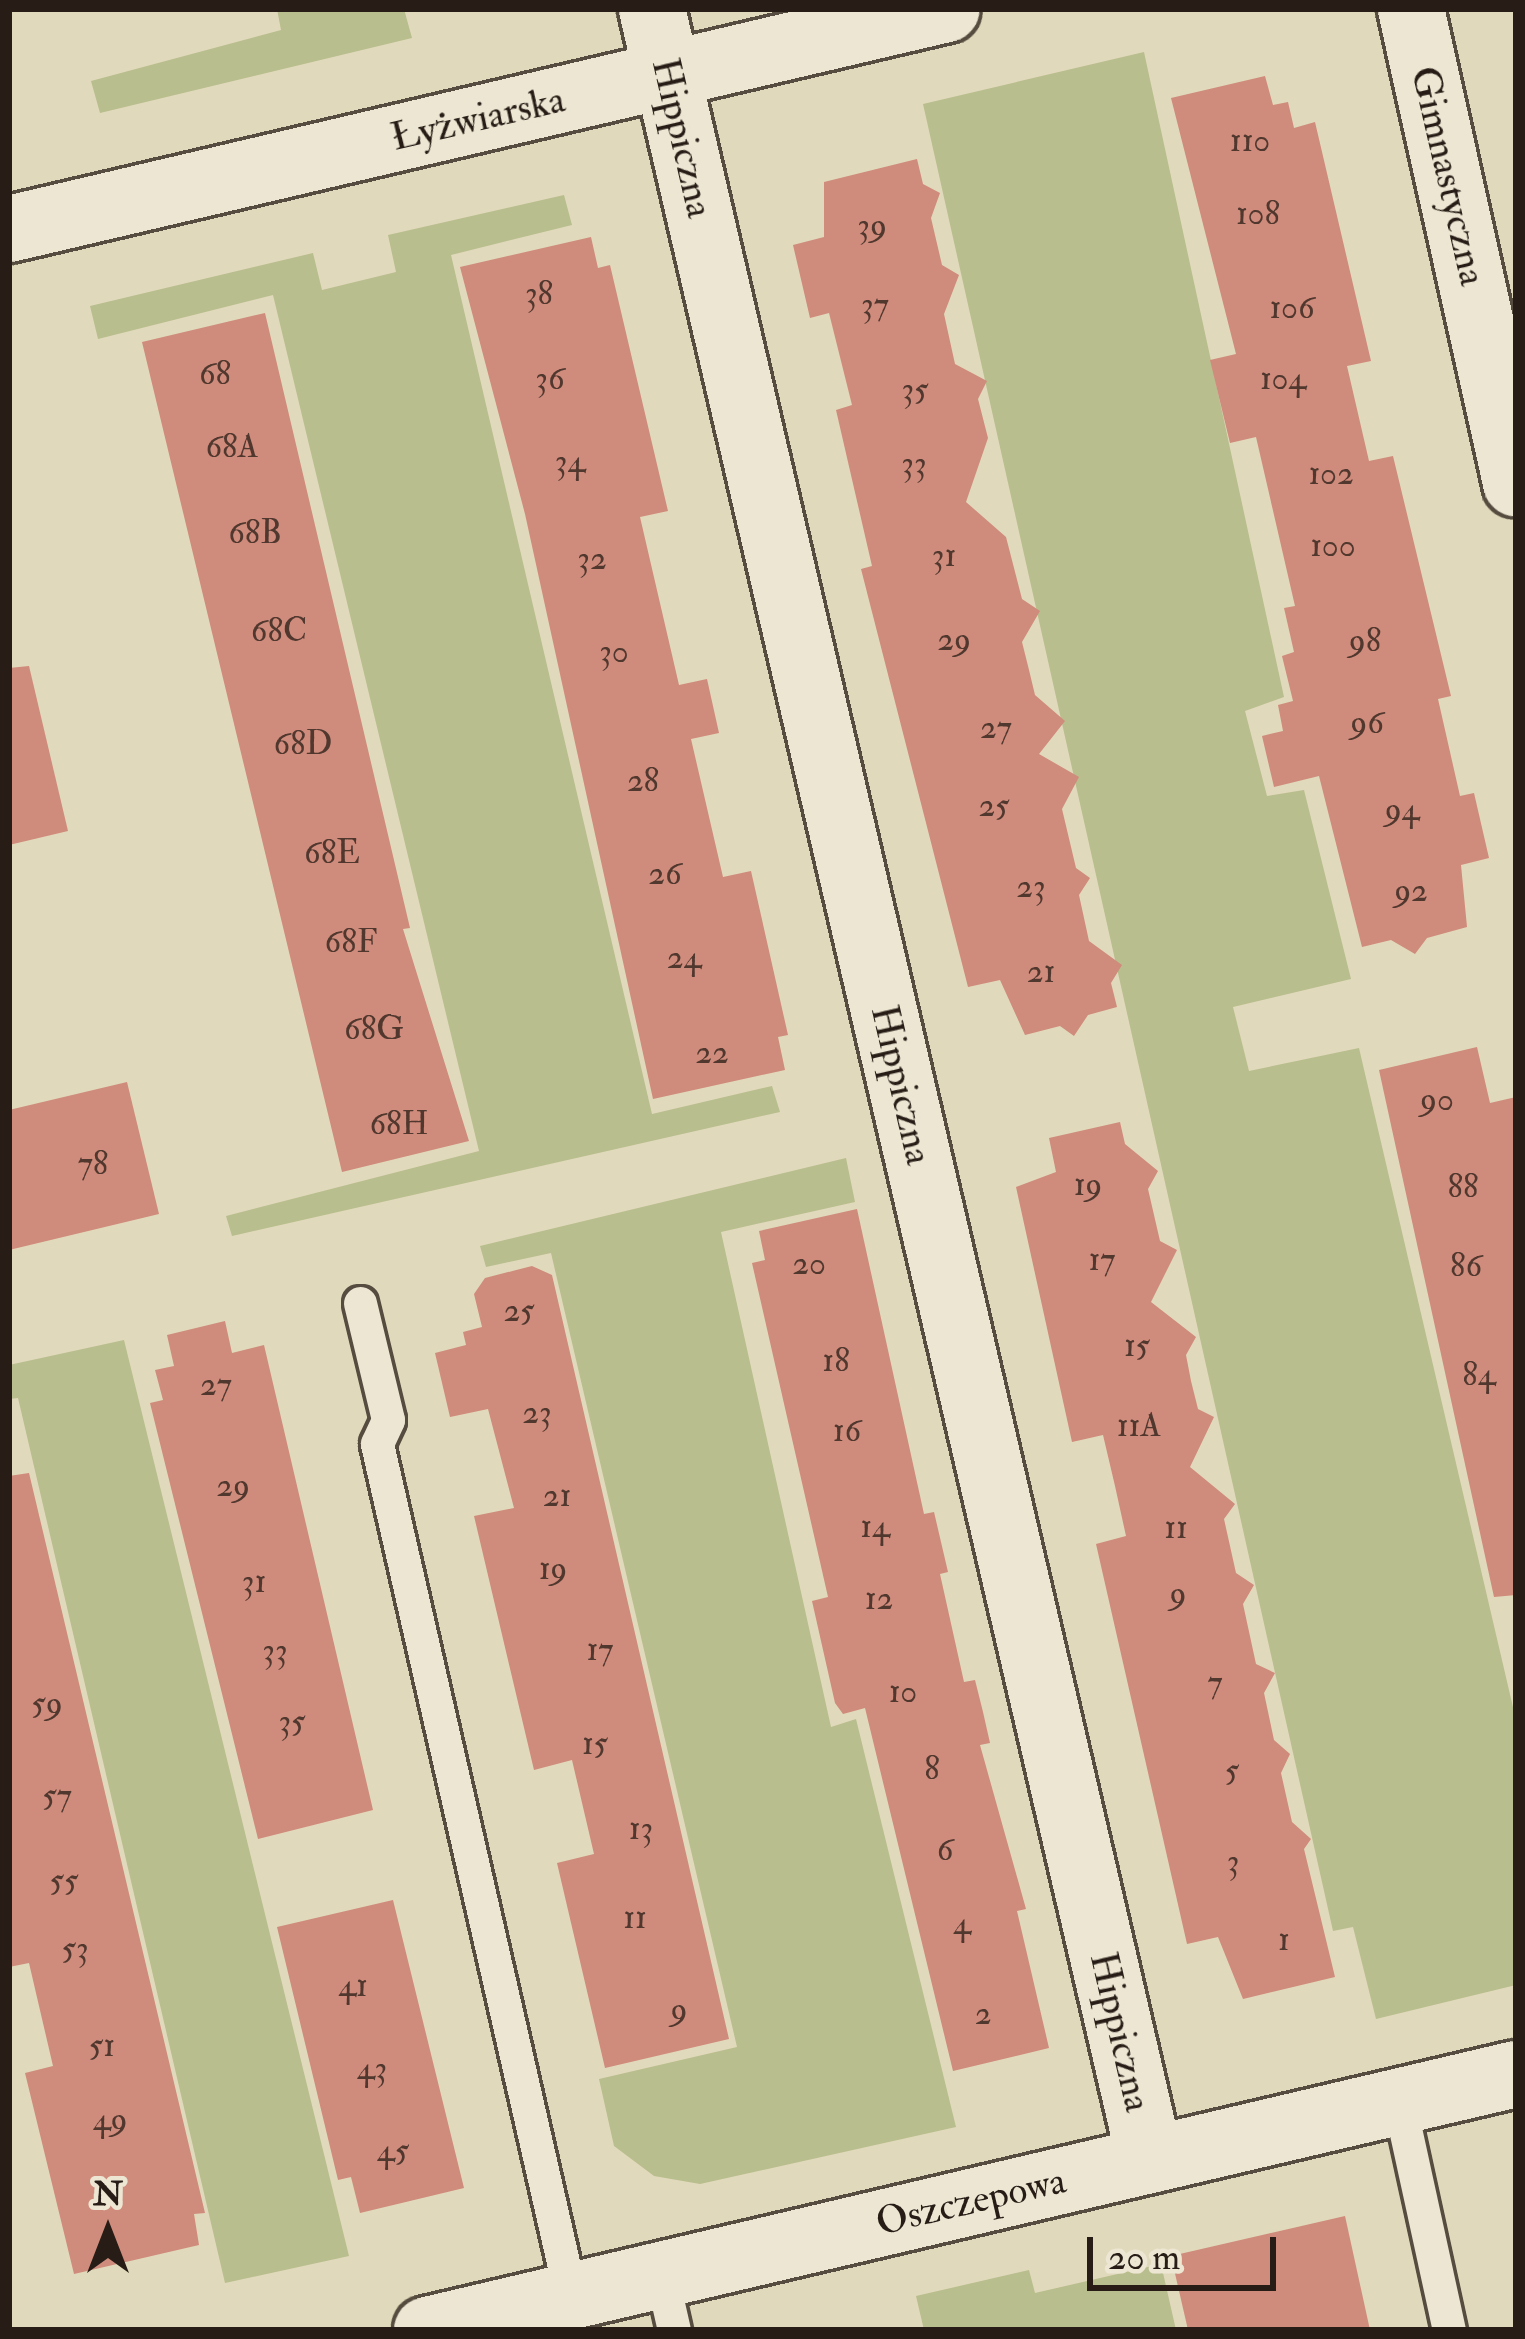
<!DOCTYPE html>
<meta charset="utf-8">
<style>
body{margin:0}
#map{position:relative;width:1525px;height:2339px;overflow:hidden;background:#e1d9bb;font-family:"IM FELL Double Pica",serif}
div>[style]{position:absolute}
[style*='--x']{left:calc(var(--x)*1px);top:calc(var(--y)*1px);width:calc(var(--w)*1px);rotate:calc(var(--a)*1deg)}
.green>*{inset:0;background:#b8be8d}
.building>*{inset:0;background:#cf8b7b}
.roads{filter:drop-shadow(3px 0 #564c3f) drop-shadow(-3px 0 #564c3f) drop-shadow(0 3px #564c3f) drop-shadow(0 -3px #564c3f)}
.lane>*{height:33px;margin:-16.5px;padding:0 16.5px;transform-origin:16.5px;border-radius:16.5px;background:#ece6d3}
.street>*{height:66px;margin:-33px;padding:0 33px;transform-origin:33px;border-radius:33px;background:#ece6d3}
span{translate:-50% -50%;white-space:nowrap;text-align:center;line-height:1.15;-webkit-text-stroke:9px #ece6d3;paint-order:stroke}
.number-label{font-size:33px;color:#51382f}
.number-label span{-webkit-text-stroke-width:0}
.street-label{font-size:39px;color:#271d16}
.frame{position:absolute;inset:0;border:12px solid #271d16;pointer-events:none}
.north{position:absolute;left:48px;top:2171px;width:120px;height:120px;-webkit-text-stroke:9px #ece6d3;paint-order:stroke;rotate:0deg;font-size:33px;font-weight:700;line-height:48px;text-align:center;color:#271d16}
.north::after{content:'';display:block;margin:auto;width:42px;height:54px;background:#271d16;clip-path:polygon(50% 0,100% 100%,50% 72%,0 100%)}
.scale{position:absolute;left:1087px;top:2237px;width:189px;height:54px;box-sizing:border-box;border:6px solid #271d16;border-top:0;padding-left:15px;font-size:36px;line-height:42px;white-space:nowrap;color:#271d16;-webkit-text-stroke:9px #ece6d3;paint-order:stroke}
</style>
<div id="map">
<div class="green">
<i style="clip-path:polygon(277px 9px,404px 9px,412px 38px,100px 113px,91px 81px,281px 30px)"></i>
<i style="clip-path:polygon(1144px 52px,1284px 697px,1245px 711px,1267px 796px,1304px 790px,1351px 979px,1233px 1007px,1249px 1071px,1359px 1048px,1516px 1720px,1516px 1985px,1376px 2019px,1353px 1927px,1333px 1931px,923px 104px)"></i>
<i style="clip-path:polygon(564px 195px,572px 225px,451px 255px,652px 1114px,772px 1086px,780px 1112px,232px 1236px,226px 1216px,479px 1151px,273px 295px,98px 339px,90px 306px,313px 253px,322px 290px,396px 272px,388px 235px)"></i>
<i style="clip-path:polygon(846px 1158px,855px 1202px,721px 1232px,831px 1727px,856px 1719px,956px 2127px,700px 2184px,654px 2176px,614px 2146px,599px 2079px,737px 2047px,551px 1253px,486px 1267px,480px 1246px)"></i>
<i style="clip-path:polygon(124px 1340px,349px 2256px,225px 2283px,18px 1398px,9px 1399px,9px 1365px)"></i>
<i style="clip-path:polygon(1161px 2264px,1176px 2330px,924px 2330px,916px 2296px,1029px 2270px,1035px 2293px)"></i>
</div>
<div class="building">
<i style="clip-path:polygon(1265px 76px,1273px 105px,1288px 102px,1294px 128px,1315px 122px,1371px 361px,1347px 366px,1369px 461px,1393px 456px,1451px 696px,1438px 699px,1460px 796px,1474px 793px,1489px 858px,1461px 865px,1467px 927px,1427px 938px,1415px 954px,1391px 940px,1362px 947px,1319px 776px,1274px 787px,1262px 736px,1283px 731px,1278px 705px,1293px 701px,1282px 656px,1294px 652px,1284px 608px,1295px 606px,1256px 437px,1230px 443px,1210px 360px,1236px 354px,1171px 98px)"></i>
<i style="clip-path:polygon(917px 159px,923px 184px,940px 193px,931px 218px,942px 265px,959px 275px,944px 314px,955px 364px,987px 381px,978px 399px,988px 438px,966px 502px,1006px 537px,1022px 599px,1040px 611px,1022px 642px,1029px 670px,1035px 695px,1065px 721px,1039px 754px,1079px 777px,1062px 809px,1076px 868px,1090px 878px,1079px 895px,1089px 941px,1122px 965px,1111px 983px,1117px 1007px,1088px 1015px,1074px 1036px,1060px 1026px,1025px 1035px,1000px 980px,968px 987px,861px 569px,872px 566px,836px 410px,852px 405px,829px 313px,810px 318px,793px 245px,824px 237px,824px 182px)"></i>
<i style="clip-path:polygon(591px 237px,598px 268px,610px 265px,668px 511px,640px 517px,679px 685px,707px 679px,719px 733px,691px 739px,723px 877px,751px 871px,788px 1035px,778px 1037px,785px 1070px,653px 1099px,525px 514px,460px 267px)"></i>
<i style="clip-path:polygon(265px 313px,410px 928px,403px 929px,469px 1141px,342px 1172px,142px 342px)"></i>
<i style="clip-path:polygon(29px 666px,68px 831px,9px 845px,9px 668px)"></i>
<i style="clip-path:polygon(1477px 1047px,1490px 1103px,1516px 1097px,1516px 1595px,1494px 1597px,1379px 1070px)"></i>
<i style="clip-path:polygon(127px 1082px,159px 1214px,9px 1250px,9px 1110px)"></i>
<i style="clip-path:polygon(1120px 1122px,1125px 1144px,1158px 1171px,1148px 1189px,1160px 1241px,1177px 1250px,1151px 1302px,1196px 1337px,1186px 1355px,1191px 1381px,1198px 1409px,1214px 1417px,1190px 1467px,1235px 1504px,1224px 1519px,1236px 1573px,1254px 1585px,1243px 1604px,1256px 1664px,1275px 1673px,1264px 1693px,1274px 1740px,1290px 1754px,1281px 1773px,1292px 1822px,1311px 1839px,1304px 1849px,1335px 1977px,1243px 1999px,1218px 1937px,1187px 1944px,1096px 1544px,1126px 1536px,1115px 1486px,1103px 1435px,1072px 1442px,1016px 1187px,1056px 1172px,1049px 1138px)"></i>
<i style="clip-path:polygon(857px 1209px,924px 1514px,934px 1512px,948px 1572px,940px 1574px,964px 1682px,975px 1680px,983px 1712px,990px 1743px,980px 1745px,1026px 1909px,1017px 1911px,1049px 2048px,953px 2071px,865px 1708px,843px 1714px,835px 1703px,812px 1601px,828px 1597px,752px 1263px,765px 1260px,759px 1231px)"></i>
<i style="clip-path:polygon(532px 1266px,552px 1275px,729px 2039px,605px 2068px,557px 1863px,594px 1854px,572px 1760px,534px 1770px,474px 1516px,514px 1508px,488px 1409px,450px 1417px,435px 1353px,466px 1345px,463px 1332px,482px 1327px,474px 1294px,485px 1278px)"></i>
<i style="clip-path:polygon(225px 1321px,232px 1353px,264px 1345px,373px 1810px,258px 1839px,150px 1403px,163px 1400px,155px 1370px,174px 1366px,167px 1335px)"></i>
<i style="clip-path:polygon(29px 1473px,205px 2213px,194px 2214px,199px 2245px,74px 2274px,25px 2073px,53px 2066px,29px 1963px,9px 1967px,9px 1476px)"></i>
<i style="clip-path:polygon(393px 1900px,464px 2188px,360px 2213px,351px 2177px,338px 2180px,277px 1927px)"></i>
<i style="clip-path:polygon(1345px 2216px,1370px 2330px,1188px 2330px,1171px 2256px)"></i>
</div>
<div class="roads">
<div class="lane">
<i style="--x:360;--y:1303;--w:120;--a:76.5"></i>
<i style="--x:388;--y:1420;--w:26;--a:115"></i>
<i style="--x:377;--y:1444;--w:875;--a:77.19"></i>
<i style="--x:1399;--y:2101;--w:234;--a:77.7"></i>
<i style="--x:661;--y:2273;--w:58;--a:77.2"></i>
</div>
<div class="street">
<i style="--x:652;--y:9;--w:2208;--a:76.96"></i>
<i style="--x:1411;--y:9;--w:486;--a:77.5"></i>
<i style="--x:9;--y:229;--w:963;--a:-13.2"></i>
<i style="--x:427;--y:2330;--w:1119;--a:-13.23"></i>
</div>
</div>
<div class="number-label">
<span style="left:1250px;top:141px">110</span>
<span style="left:1258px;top:214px">108</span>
<span style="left:872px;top:226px">39</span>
<span style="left:539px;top:294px">38</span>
<span style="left:875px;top:305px">37</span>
<span style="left:1292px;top:308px">106</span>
<span style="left:215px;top:374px">68</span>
<span style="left:550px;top:379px">36</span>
<span style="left:1283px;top:379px">104</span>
<span style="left:915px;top:390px">35</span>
<span style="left:232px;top:447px">68A</span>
<span style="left:570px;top:462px">34</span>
<span style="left:914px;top:464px">33</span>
<span style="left:1331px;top:474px">102</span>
<span style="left:255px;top:533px">68B</span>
<span style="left:1333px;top:546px">100</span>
<span style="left:944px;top:556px">31</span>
<span style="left:592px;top:559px">32</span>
<span style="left:279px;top:631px">68C</span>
<span style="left:954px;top:640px">29</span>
<span style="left:1365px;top:641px">98</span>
<span style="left:614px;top:652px">30</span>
<span style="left:1367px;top:723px">96</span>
<span style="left:996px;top:728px">27</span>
<span style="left:303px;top:744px">68D</span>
<span style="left:643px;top:781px">28</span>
<span style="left:994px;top:806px">25</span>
<span style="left:1402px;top:810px">94</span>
<span style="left:332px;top:853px">68E</span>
<span style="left:665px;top:874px">26</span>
<span style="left:1031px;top:887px">23</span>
<span style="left:1411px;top:891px">92</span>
<span style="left:351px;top:942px">68F</span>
<span style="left:684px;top:958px">24</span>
<span style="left:1041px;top:972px">21</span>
<span style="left:374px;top:1029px">68G</span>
<span style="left:712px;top:1053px">22</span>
<span style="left:1437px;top:1100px">90</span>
<span style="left:399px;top:1124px">68H</span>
<span style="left:93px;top:1164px">78</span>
<span style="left:1088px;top:1185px">19</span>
<span style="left:1463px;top:1187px">88</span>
<span style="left:1102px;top:1260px">17</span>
<span style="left:809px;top:1264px">20</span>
<span style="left:1466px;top:1266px">86</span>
<span style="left:519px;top:1311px">25</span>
<span style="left:1137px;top:1346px">15</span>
<span style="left:836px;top:1361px">18</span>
<span style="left:1479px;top:1375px">84</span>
<span style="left:216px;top:1385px">27</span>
<span style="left:537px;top:1413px">23</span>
<span style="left:1139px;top:1426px">11A</span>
<span style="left:847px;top:1431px">16</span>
<span style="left:233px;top:1486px">29</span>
<span style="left:557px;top:1496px">21</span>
<span style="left:875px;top:1527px">14</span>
<span style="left:1176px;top:1528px">11</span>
<span style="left:553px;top:1569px">19</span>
<span style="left:254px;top:1582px">31</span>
<span style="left:1178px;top:1594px">9</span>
<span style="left:879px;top:1599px">12</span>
<span style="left:600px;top:1650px">17</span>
<span style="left:275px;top:1651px">33</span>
<span style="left:1215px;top:1683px">7</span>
<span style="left:903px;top:1692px">10</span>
<span style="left:47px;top:1704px">59</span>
<span style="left:292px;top:1722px">35</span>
<span style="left:595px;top:1744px">15</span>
<span style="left:932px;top:1769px">8</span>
<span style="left:1232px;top:1771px">5</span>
<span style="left:57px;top:1796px">57</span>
<span style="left:641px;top:1829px">13</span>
<span style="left:945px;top:1850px">6</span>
<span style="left:1233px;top:1862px">3</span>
<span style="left:64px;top:1881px">55</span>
<span style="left:635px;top:1918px">11</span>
<span style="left:962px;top:1924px">4</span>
<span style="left:1284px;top:1940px">1</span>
<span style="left:75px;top:1949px">53</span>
<span style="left:353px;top:1986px">41</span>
<span style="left:679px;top:2010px">9</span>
<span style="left:983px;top:2014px">2</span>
<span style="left:102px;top:2046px">51</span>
<span style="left:372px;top:2069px">43</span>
<span style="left:110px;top:2120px">49</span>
<span style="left:393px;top:2151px">45</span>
</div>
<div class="street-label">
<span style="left:478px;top:119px;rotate:-13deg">Łyżwiarska</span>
<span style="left:682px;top:138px;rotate:77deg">Hippiczna</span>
<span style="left:1448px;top:176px;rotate:77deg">Gimnastyczna</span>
<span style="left:901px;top:1085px;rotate:77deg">Hippiczna</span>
<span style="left:1120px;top:2032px;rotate:77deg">Hippiczna</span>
<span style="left:971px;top:2202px;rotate:-13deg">Oszczepowa</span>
</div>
<div class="frame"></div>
<div class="north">N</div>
<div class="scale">20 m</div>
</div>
